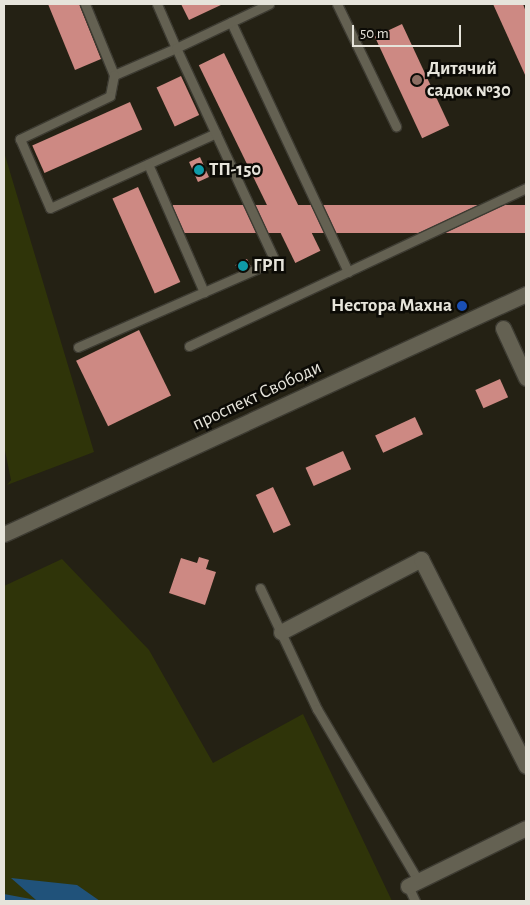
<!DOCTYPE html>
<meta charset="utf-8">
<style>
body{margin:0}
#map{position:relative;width:530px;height:905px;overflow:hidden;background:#242114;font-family:"Alegreya Sans",sans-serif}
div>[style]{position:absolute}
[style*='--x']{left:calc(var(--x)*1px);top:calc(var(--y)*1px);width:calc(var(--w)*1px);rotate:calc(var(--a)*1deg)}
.green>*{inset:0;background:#2f3409}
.water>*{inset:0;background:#20527a}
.building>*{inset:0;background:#cd8983;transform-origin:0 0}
.roads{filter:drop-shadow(1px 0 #3d3b32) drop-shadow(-1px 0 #3d3b32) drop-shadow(0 1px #3d3b32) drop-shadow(0 -1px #3d3b32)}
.lane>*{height:9px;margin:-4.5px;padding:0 4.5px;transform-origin:4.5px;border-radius:4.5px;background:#646152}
.street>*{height:15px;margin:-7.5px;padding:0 7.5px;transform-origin:7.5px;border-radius:7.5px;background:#646152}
.dots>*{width:14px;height:14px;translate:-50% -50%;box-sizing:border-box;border:2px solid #0c0b06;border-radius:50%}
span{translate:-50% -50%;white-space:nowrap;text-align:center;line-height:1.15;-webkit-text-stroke:5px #0c0b06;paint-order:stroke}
.poi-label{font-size:19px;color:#e6e4db;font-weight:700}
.left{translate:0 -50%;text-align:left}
.right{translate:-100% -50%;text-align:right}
.street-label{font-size:19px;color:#e6e4db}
.frame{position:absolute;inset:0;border:5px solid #e6e4db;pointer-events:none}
.scale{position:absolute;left:352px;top:25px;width:109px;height:22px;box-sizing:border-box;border:2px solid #e6e4db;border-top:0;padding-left:6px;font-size:15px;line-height:18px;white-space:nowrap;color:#e6e4db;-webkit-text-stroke:4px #0c0b06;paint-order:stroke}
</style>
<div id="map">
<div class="green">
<i style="clip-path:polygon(4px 152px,94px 452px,7px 485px,11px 480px,4px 446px)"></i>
<i style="clip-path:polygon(62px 559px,149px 650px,213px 763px,303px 714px,392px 901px,4px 901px,4px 586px)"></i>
</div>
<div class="water">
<i style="clip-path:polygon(11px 878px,77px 885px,100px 901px,4px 901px,4px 894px,36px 900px)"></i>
</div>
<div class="building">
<i style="clip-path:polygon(48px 4px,79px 4px,101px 59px,75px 70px)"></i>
<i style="clip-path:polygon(181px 4px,223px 4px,189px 20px)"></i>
<i style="clip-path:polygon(493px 4px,523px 4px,526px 12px,526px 77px)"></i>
<i style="left:402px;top:24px;width:112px;height:30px;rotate:65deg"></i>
<i style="left:224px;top:53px;width:220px;height:28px;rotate:64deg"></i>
<i style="left:181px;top:76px;width:43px;height:27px;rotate:65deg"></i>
<i style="left:130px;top:102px;width:30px;height:107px;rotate:66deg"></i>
<i style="left:200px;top:157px;width:22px;height:12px;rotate:66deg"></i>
<i style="left:138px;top:187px;width:104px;height:28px;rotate:66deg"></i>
<i style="left:526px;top:205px;width:28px;height:353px;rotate:90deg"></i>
<i style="left:247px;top:259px;width:9px;height:13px;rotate:63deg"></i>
<i style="left:139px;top:330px;width:73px;height:70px;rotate:64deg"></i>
<i style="left:500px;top:379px;width:20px;height:27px;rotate:66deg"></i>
<i style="left:415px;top:417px;width:19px;height:44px;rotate:65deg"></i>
<i style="left:343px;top:451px;width:20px;height:41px;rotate:66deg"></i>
<i style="left:273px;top:487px;width:42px;height:19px;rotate:65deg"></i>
<i style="clip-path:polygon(199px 557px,209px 560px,206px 569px,216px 572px,205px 605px,169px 593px,181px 558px,197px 563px)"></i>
</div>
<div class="roads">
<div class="lane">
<i style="--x:85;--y:4;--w:77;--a:67.8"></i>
<i style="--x:114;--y:75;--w:68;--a:-23.5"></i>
<i style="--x:176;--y:48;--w:48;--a:-113.4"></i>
<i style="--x:337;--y:4;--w:136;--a:64.2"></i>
<i style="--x:231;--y:22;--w:276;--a:64.9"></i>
<i style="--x:114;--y:75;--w:21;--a:101"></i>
<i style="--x:110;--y:96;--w:100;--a:154.5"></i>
<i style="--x:20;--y:139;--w:75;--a:66.5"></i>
<i style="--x:50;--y:208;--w:182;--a:-24.3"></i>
<i style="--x:148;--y:164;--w:140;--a:66.4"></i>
<i style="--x:189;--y:346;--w:372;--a:-25.1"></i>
<i style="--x:78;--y:347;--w:215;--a:-23.6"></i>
<i style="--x:275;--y:261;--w:235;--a:-114.9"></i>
<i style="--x:176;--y:48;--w:103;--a:-25.3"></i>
<i style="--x:260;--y:588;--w:134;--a:64.8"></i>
<i style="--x:317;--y:709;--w:197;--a:59.5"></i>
<i style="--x:408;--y:886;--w:17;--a:65"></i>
</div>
<div class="street">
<i style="--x:503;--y:328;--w:55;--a:65.3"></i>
<i style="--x:4;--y:534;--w:575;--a:-24.69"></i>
<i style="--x:281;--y:632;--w:158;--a:-27.5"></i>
<i style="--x:421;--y:559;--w:232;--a:63.1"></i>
<i style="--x:408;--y:886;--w:131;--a:-26.2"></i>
</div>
</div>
<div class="dots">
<i style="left:417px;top:80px;background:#8d6e63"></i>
<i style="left:199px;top:170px;background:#0f9aa8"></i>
<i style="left:243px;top:266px;background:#0f9aa8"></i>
<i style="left:462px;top:306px;background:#1a4fb4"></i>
</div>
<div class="poi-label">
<span class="left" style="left:427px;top:80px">Дитячий<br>садок №30</span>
<span class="left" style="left:209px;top:170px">ТП-150</span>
<span class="left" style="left:253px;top:266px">ГРП</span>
<span class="right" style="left:452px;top:306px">Нестора Махна</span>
</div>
<div class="street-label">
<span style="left:257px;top:396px;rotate:-25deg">проспект Свободи</span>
</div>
<div class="frame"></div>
<div class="scale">50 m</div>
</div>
